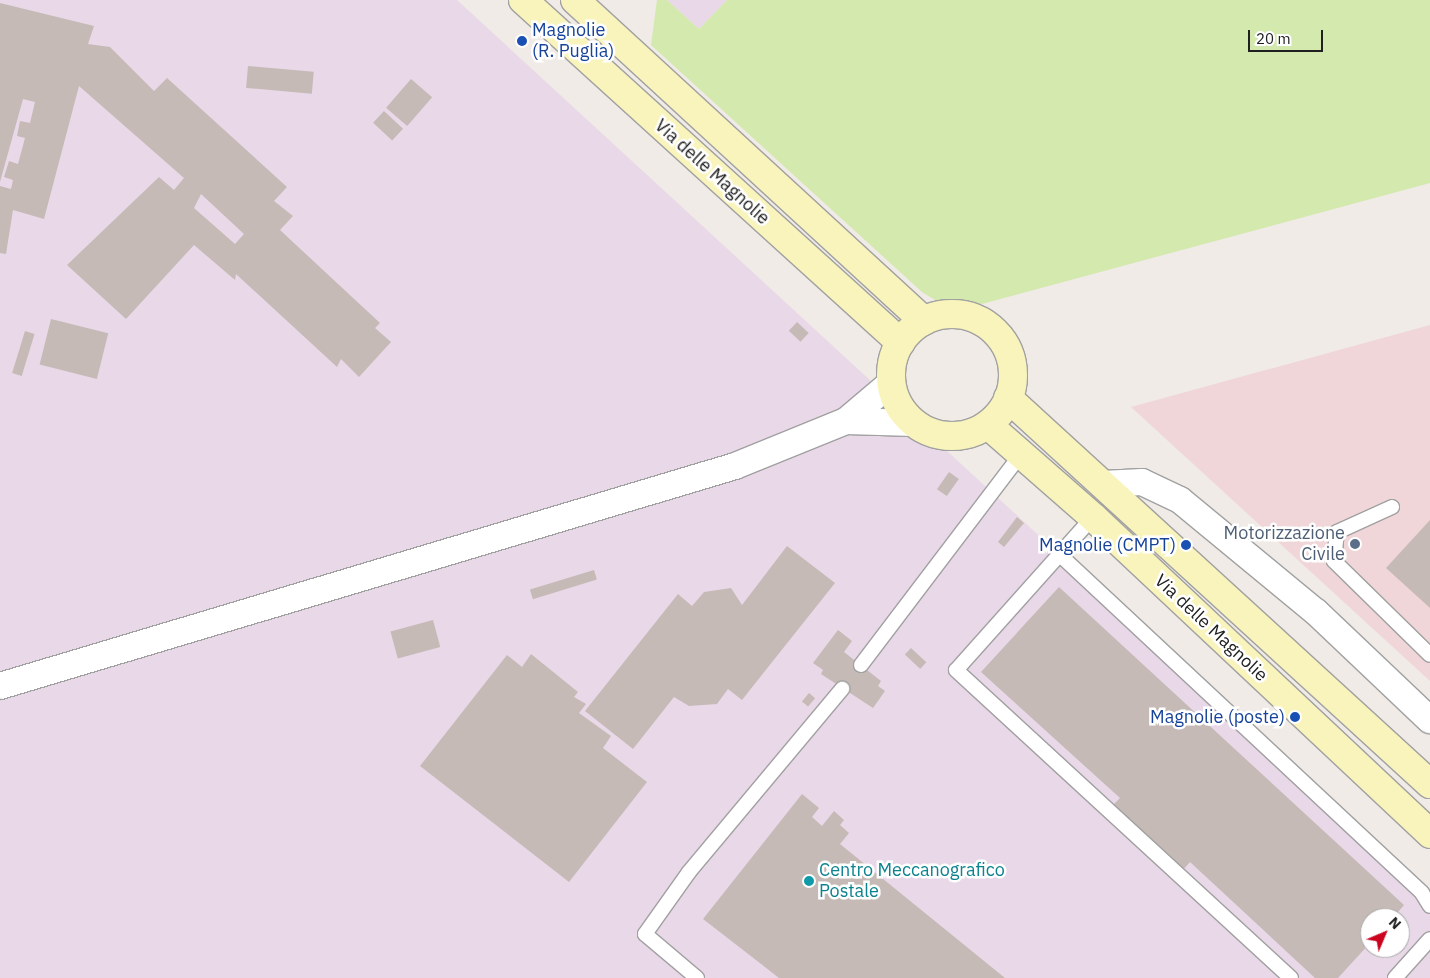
<!DOCTYPE html>
<style>
body{margin:0}
#map{position:relative;width:1430px;height:978px;overflow:hidden;background:#f0ebe6;font-family:"IBM Plex Sans",sans-serif}
div>[style]{position:absolute}
[style*='--x']{left:calc(var(--x)*1px);top:calc(var(--y)*1px);width:calc(var(--w)*1px);rotate:calc(var(--a)*1deg)}
.commercial>*{inset:0;background:#f0d6d8}
.industrial>*{inset:0;background:#e9d8e8}
.grass>*{inset:0;background:#d3e9ad}
.building>*{inset:0;background:#c5bab6;transform-origin:0 0}
.roads{filter:drop-shadow(1px 0 #a1a1a1) drop-shadow(-1px 0 #a1a1a1) drop-shadow(0 1px #a1a1a1) drop-shadow(0 -1px #a1a1a1)}
.lane>*{height:14px;margin:-7px;padding:0 7px;transform-origin:7px;border-radius:7px;background:#fff}
.street>*{height:26px;margin:-13px;padding:0 13px;transform-origin:13px;border-radius:13px;background:#fff}
.secondary>*{height:28px;margin:-14px;padding:0 14px;transform-origin:14px;border-radius:14px;background:#f9f4bc}
.secondary>.ring{margin:-14px;padding:0;box-sizing:content-box;background:none;border:28px solid #f9f4bc;border-radius:50%}
.dots>*{width:14px;height:14px;translate:-50% -50%;box-sizing:border-box;border:2px solid #fff;border-radius:50%}
span{translate:-50% -50%;white-space:nowrap;text-align:center;line-height:1.15;-webkit-text-stroke:5px #fff;paint-order:stroke}
.transit-label{font-size:18px;color:#164399}
.left{translate:0 -50%;text-align:left}
.right{translate:-100% -50%;text-align:right}
.street-label{font-size:18px;color:#202020}
.service-label{font-size:18px;color:#4e5e75}
.culture-label{font-size:18px;color:#0d838f}
.north{position:absolute;left:1360px;top:908px;width:50px;height:50px;box-sizing:border-box;background:#fff;border:1px solid #a6a6a6;border-radius:50%;rotate:45deg;font-size:14px;font-weight:700;line-height:20px;text-align:center;color:#202020}
.north::after{content:'';display:block;margin:auto;width:18px;height:22px;background:#cc031e;clip-path:polygon(50% 0,100% 100%,50% 72%,0 100%)}
.scale{position:absolute;left:1248px;top:30px;width:75px;height:22px;box-sizing:border-box;border:2px solid #202020;border-top:0;padding-left:6px;font-size:15px;line-height:18px;white-space:nowrap;color:#202020;-webkit-text-stroke:4px #fff;paint-order:stroke}
</style>
<div id="map">
<div class="commercial">
<i style="clip-path:polygon(1430px 325px,1430px 681px,1131px 407px)"></i>
</div>
<div class="industrial">
<i style="clip-path:polygon(evenodd,0 0,457px 0,1424px 890px,1430px 904px,1430px 978px,0 978px,0 0,1370px 918px,1400px 918px,1400px 948px,1370px 948px,1370px 918px)"></i>
<i style="clip-path:polygon(667px 0,727px 0,699px 29px)"></i>
</div>
<div class="grass">
<i style="clip-path:polygon(657px 0,667px 0,699px 29px,727px 0,1430px 0,1430px 183px,978px 305px,940px 303px,922px 292px,651px 45px)"></i>
</div>
<div class="building">
<i style="clip-path:polygon(evenodd,0 3px,94px 26px,88px 44px,110px 47px,154px 91px,167px 78px,287px 187px,274px 201px,293px 216px,280px 230px,380px 323px,375px 328px,391px 342px,359px 377px,341px 359px,337px 367px,236px 274px,235px 280px,194px 245px,126px 319px,67px 265px,159px 177px,174px 190px,184px 178px,79px 86px,44px 219px,13px 210px,6px 254px,0 253px,0 186px,11px 189px,13px 180px,4px 177px,9px 161px,18px 164px,25px 138px,17px 136px,20px 121px,30px 123px,35px 102px,23px 99px,0 182px,0 3px,201px 194px,244px 234px,235px 244px,194px 208px,201px 194px)"></i>
<i style="left:248px;top:66px;width:66px;height:22px;rotate:5deg"></i>
<i style="left:411px;top:79px;width:28px;height:38px;rotate:41deg"></i>
<i style="left:384px;top:111px;width:26px;height:16px;rotate:43deg"></i>
<i style="left:51px;top:319px;width:59px;height:47px;rotate:14deg"></i>
<i style="left:797px;top:322px;width:16px;height:12px;rotate:43deg"></i>
<i style="left:25px;top:331px;width:10px;height:44px;rotate:17deg"></i>
<i style="left:949px;top:472px;width:12px;height:21px;rotate:35deg"></i>
<i style="clip-path:polygon(1017px 517px,1024px 523px,1004px 547px,998px 542px)"></i>
<i style="clip-path:polygon(1430px 520px,1430px 608px,1386px 568px)"></i>
<i style="clip-path:polygon(787px 546px,835px 583px,742px 700px,728px 689px,717px 704px,689px 706px,674px 697px,633px 749px,585px 711px,678px 594px,692px 606px,704px 592px,731px 588px,742px 605px)"></i>
<i style="left:594px;top:570px;width:10px;height:67px;rotate:73deg"></i>
<i style="clip-path:polygon(1059px 587px,1404px 905px,1393px 918px,1370px 918px,1370px 943px,1338px 978px,1315px 978px,1190px 862px,1182px 871px,1112px 806px,1120px 798px,981px 672px)"></i>
<i style="left:433px;top:620px;width:28px;height:44px;rotate:75deg"></i>
<i style="clip-path:polygon(838px 630px,852px 641px,844px 652px,881px 681px,878px 686px,885px 691px,873px 708px,821px 674px,823px 670px,813px 663px)"></i>
<i style="left:911px;top:648px;width:21px;height:9px;rotate:43deg"></i>
<i style="clip-path:polygon(531px 654px,578px 692px,574px 697px,586px 704px,579px 713px,611px 736px,603px 748px,647px 782px,569px 882px,420px 766px,507px 655px,522px 667px)"></i>
<i style="left:809px;top:693px;width:8px;height:11px;rotate:40deg"></i>
<i style="clip-path:polygon(802px 794px,819px 808px,812px 817px,822px 826px,834px 811px,844px 820px,840px 825px,849px 833px,840px 844px,1005px 978px,779px 978px,703px 919px)"></i>
</div>
<div class="roads">
<div class="lane">
<i style="--x:1392;--y:507;--w:60;--a:155.6"></i>
<i style="--x:1337;--y:532;--w:29;--a:96"></i>
<i style="--x:1334;--y:561;--w:134;--a:44.4"></i>
<i style="--x:1093;--y:517;--w:205;--a:131.8"></i>
<i style="--x:956;--y:670;--w:455;--a:42.6"></i>
<i style="--x:1060;--y:555;--w:495;--a:43"></i>
<i style="--x:1422;--y:893;--w:15;--a:58"></i>
<i style="--x:861;--y:665;--w:266;--a:-52.8"></i>
<i style="--x:697;--y:978;--w:68;--a:-139.8"></i>
<i style="--x:645;--y:934;--w:76;--a:-54.6"></i>
<i style="--x:689;--y:872;--w:239;--a:-50.1"></i>
<i style="--x:1395;--y:978;--w:52;--a:-48.1"></i>
</div>
<div class="street">
<i style="--x:846;--y:421;--w:67;--a:1.7"></i>
<i style="--x:1102;--y:484;--w:40;--a:-2.9"></i>
<i style="--x:1142;--y:482;--w:42;--a:25.3"></i>
<i style="--x:1180;--y:500;--w:176;--a:39.5"></i>
<i style="--x:1316;--y:612;--w:157;--a:43.5"></i>
<i style="--x:0;--y:686;--w:767;--a:-16.66"></i>
<i style="--x:735;--y:466;--w:120;--a:-22.1"></i>
<i style="--x:846;--y:421;--w:60;--a:-40.3"></i>
</div>
<div class="secondary">
<i style="--x:523;--y:0;--w:510;--a:42.22"></i>
<i style="--x:575;--y:0;--w:474;--a:42.6"></i>
<i class="ring" style="left:891px;top:314px;width:94px;height:94px"></i>
<i style="--x:1008;--y:398;--w:572;--a:42.45"></i>
<i style="--x:988;--y:425;--w:140;--a:41.2"></i>
<i style="--x:1093;--y:517;--w:463;--a:43.2"></i>
</div>
</div>
<div class="dots">
<i style="left:522px;top:41px;background:#1a4fb4"></i>
<i style="left:1355px;top:544px;background:#5c6f8a"></i>
<i style="left:1186px;top:545px;background:#1a4fb4"></i>
<i style="left:1295px;top:717px;background:#1a4fb4"></i>
<i style="left:809px;top:881px;background:#0f9aa8"></i>
</div>
<div class="transit-label">
<span class="left" style="left:532px;top:41px">Magnolie<br>(R. Puglia)</span>
<span class="right" style="left:1176px;top:545px">Magnolie (CMPT)</span>
<span class="right" style="left:1285px;top:717px">Magnolie (poste)</span>
</div>
<div class="street-label">
<span style="left:712px;top:172px;rotate:42deg">Via delle Magnolie</span>
<span style="left:1211px;top:628px;rotate:43deg">Via delle Magnolie</span>
</div>
<div class="service-label">
<span class="right" style="left:1345px;top:544px">Motorizzazione<br>Civile</span>
</div>
<div class="culture-label">
<span class="left" style="left:819px;top:881px">Centro Meccanografico<br>Postale</span>
</div>
<div class="north">N</div>
<div class="scale">20 m</div>
</div>
